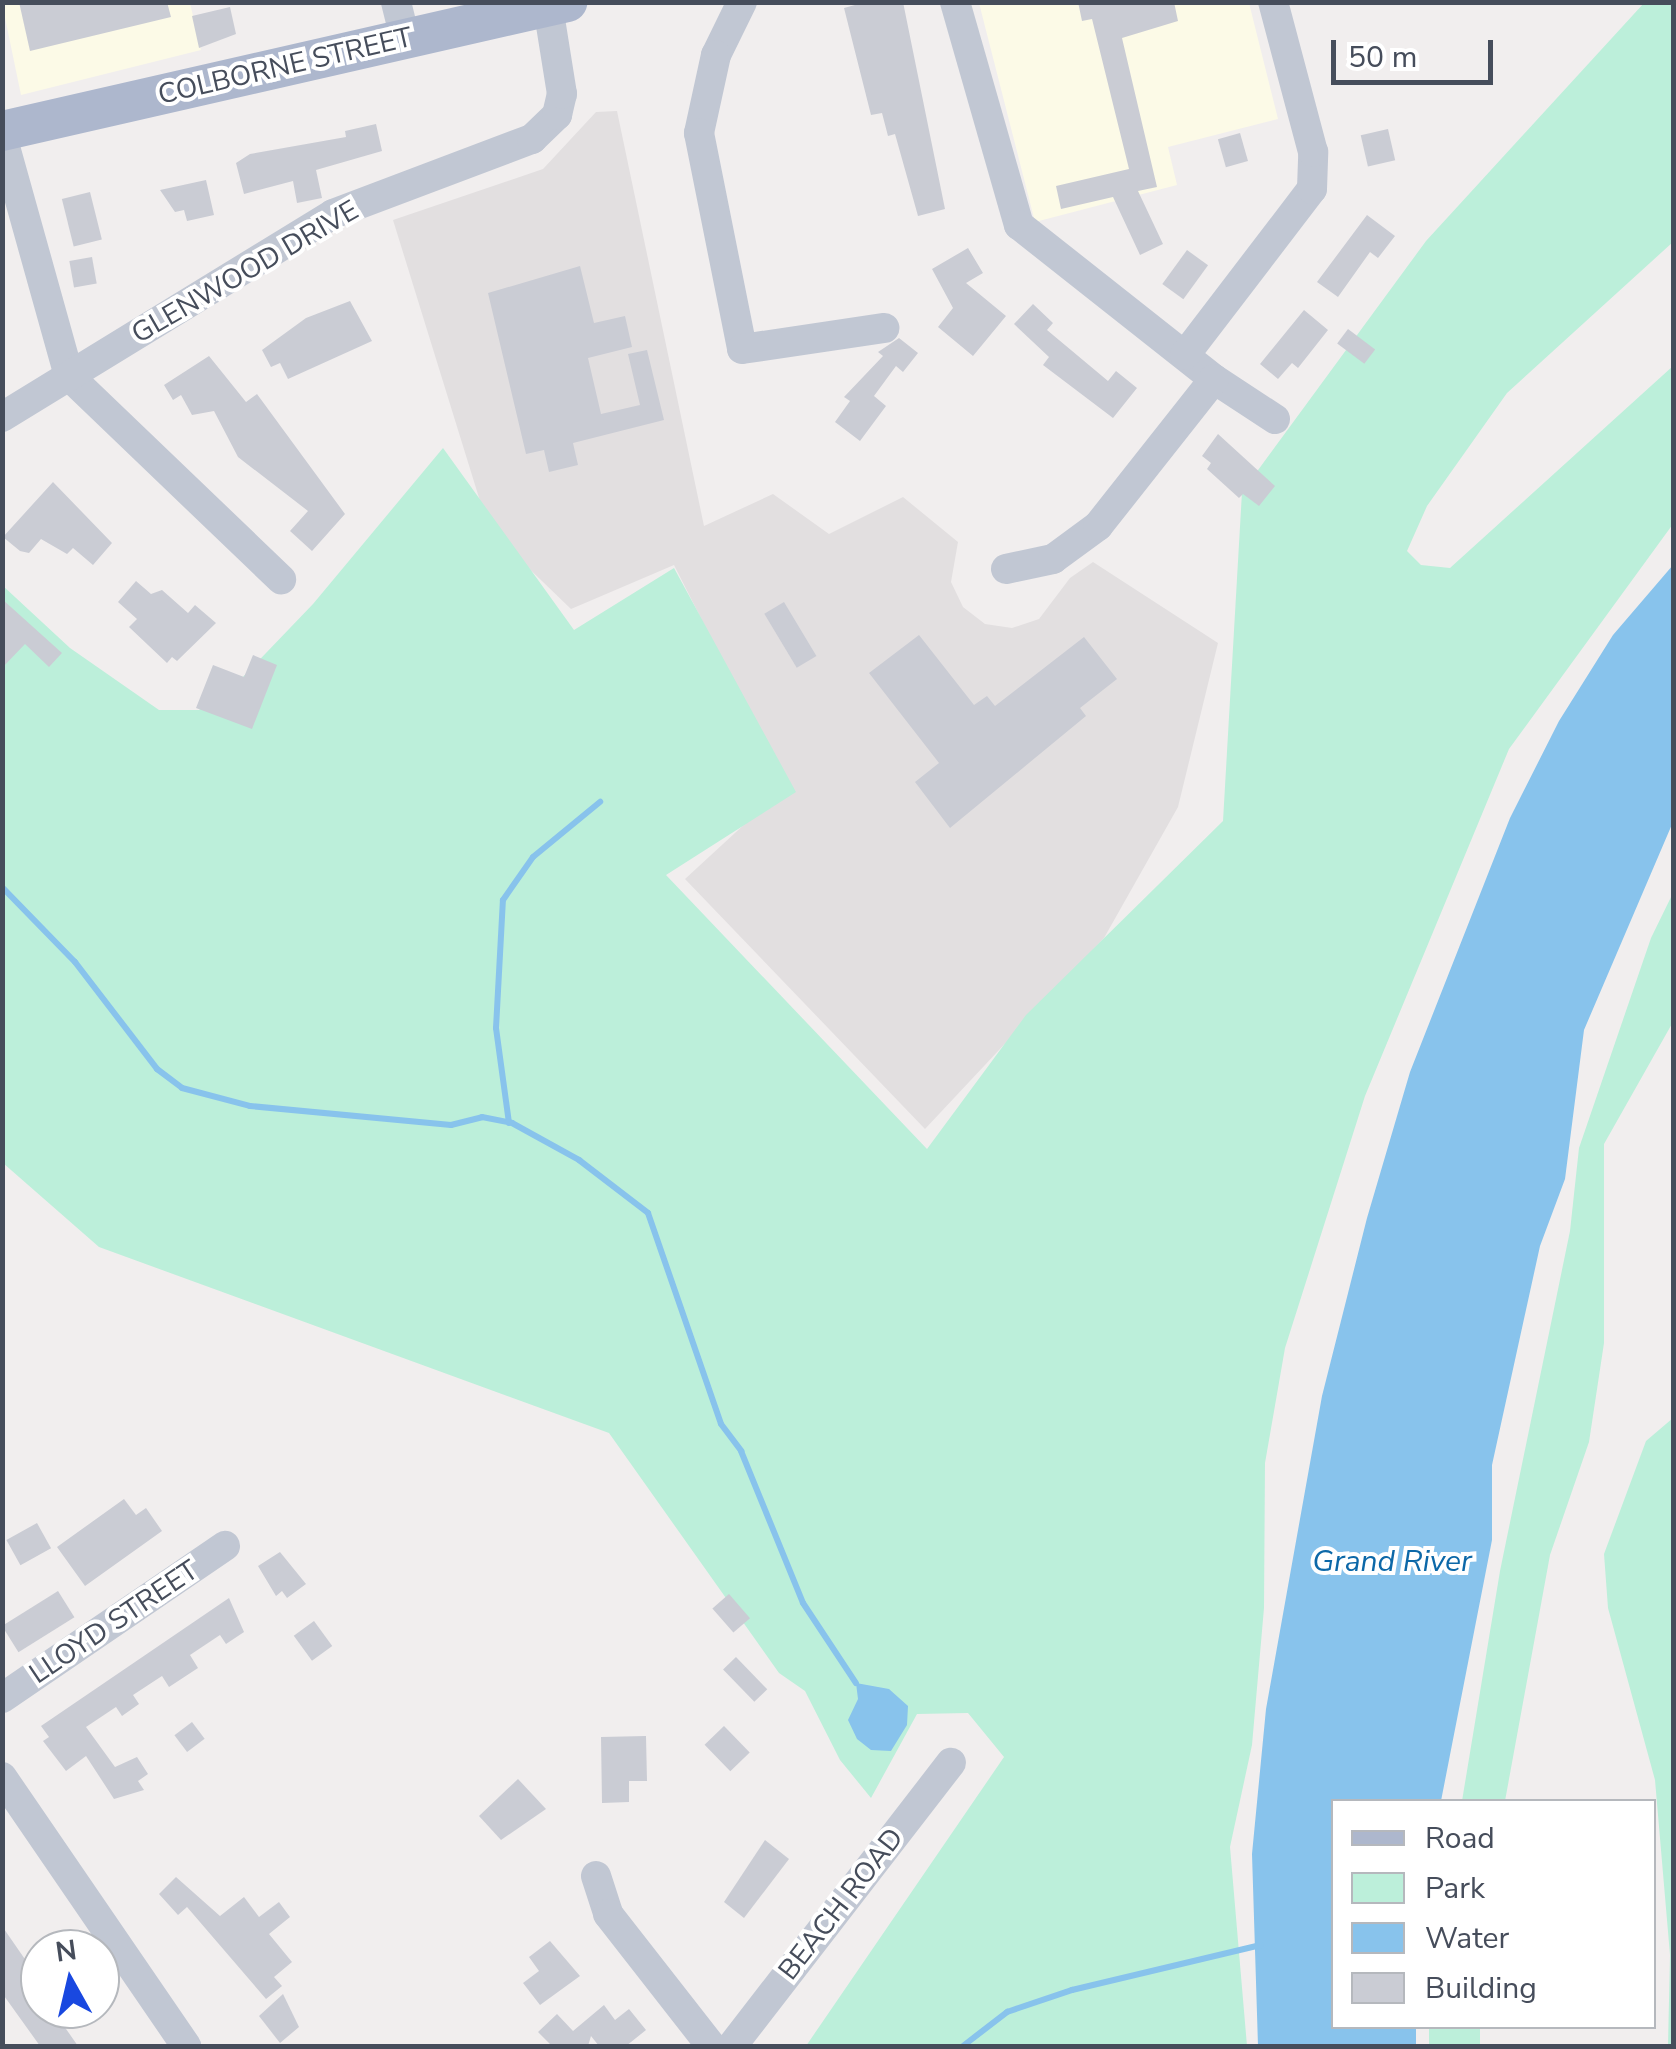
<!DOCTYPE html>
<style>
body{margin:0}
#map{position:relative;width:1676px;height:2049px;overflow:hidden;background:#f1eeee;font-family:"Nunito Sans",sans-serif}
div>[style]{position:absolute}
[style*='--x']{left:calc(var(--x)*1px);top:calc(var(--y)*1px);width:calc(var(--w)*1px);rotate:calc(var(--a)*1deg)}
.commercial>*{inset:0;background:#fcfae7}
.education>*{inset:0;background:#e2dfe0}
.green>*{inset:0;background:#bcefda;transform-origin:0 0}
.water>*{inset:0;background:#88c3ec}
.stream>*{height:6px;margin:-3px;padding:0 3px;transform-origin:3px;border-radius:3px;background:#88c3ec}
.building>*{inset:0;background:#caccd4;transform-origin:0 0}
.minor>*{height:30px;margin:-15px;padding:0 15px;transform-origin:15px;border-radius:15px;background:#c1c7d3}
.major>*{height:40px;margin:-20px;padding:0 20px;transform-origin:20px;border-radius:20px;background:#adb7cd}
span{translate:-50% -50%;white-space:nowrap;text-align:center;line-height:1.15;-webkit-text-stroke:8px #fff;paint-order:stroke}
.street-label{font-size:28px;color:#464d5b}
.water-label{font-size:30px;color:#0c68a8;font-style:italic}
.frame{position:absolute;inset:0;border:5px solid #464d5b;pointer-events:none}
.legend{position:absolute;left:1331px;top:1799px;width:325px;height:230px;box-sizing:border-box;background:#fff;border:2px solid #b5b8bd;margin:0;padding:12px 18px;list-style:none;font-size:30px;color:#464d5b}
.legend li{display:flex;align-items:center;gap:20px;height:50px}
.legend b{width:50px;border:2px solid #b5b8bd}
.north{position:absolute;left:20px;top:1929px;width:100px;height:100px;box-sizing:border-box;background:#fff;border:2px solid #b5b8bd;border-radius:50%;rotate:352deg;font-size:28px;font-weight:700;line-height:40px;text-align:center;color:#464d5b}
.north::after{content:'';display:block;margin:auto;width:35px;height:45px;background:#1948e0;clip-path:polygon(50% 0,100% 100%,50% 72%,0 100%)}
.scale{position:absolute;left:1331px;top:40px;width:162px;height:45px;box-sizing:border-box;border:5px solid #464d5b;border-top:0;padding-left:12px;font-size:30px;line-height:35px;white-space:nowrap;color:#464d5b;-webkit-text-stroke:8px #fff;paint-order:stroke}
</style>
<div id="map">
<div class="commercial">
<i style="clip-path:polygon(2px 3px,190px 3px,201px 50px,21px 95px)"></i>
<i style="clip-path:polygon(979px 3px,1249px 3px,1278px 119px,1168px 147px,1177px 185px,1035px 222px)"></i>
</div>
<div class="education">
<i style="clip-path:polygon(617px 111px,704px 526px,773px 494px,829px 534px,903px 497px,958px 542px,951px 582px,963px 607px,985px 624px,1012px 628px,1039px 619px,1070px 578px,1093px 562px,1218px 643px,1178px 807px,1104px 938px,925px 1129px,685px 879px,786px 786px,674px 565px,571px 609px,489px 530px,393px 220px,543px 169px,596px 112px)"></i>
</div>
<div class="green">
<i style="clip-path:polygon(1644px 3px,1673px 3px,1673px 242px,1507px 393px,1427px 506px,1407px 551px,1421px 565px,1450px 568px,1673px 366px,1673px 524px,1509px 749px,1365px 1096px,1285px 1348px,1265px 1463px,1264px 1608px,1252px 1745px,1230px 1847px,1247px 2046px,806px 2046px,1004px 1757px,968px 1713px,917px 1714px,871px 1798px,840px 1760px,805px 1691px,779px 1673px,609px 1433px,99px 1247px,3px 1163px,2px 585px,70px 648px,159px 710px,199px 710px,240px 680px,313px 604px,443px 448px,574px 630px,674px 568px,796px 792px,666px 875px,927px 1149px,1026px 1015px,1223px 821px,1242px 492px,1426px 241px)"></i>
<i style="clip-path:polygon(1673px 893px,1673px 1022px,1604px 1144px,1604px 1343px,1589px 1442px,1550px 1555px,1505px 1801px,1462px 1801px,1500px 1571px,1570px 1231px,1579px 1148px,1651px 938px)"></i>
<i style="clip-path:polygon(1673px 1418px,1674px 2046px,1668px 2046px,1670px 1955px,1655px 1780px,1608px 1608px,1604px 1554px,1646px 1441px)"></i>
<i style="left:1429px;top:2027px;width:51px;height:19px"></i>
</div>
<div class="water">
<i style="clip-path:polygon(1673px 565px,1673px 822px,1584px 1030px,1565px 1179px,1540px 1246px,1492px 1465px,1492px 1540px,1441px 1801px,1334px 1802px,1334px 2026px,1416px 2027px,1416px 2046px,1258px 2046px,1252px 1854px,1266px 1709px,1322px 1396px,1367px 1218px,1410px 1072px,1510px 818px,1559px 721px,1613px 635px)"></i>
<i style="clip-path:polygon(856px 1683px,889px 1689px,908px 1706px,907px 1725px,891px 1751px,871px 1750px,857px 1739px,848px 1720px,858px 1699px)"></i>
</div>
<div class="stream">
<i style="--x:2;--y:887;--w:105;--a:45.8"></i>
<i style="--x:75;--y:962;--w:135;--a:52.5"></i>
<i style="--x:157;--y:1069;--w:31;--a:37"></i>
<i style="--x:182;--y:1088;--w:70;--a:14.8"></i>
<i style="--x:250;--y:1106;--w:202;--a:5.4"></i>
<i style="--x:451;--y:1125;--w:32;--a:-14"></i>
<i style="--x:482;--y:1117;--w:31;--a:11"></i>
<i style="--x:512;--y:1123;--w:77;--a:28.9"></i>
<i style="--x:579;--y:1160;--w:87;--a:37.5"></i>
<i style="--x:648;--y:1213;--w:223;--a:70.9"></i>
<i style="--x:721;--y:1424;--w:34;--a:53"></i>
<i style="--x:741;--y:1451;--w:164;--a:67.8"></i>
<i style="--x:803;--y:1603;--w:96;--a:56.5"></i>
<i style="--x:509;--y:1123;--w:96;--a:-97.8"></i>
<i style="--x:496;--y:1028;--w:128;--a:-86.9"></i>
<i style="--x:503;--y:900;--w:52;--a:-55.1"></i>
<i style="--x:533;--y:857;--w:87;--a:-39.4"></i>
<i style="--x:963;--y:2046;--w:56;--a:-37.7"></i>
<i style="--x:1007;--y:2012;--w:69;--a:-18.7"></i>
<i style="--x:1072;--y:1990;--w:194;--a:-13.4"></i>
</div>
<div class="building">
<i style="clip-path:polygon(19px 2px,167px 2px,171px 17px,30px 51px)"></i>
<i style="clip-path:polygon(866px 2px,903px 2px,945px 209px,918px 216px,895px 134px,888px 136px,882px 113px,871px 115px,844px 8px)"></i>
<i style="clip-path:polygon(1078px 2px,1174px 2px,1178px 21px,1122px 38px,1157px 187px,1138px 191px,1163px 244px,1140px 255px,1113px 197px,1061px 209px,1056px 186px,1129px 169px,1092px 19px,1082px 21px)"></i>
<i style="clip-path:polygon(230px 7px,236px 34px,199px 48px,192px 16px)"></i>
<i style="clip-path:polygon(376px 124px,382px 151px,316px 170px,322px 198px,297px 203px,293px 181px,244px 194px,236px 163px,250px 154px,346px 137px,345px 131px)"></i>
<i style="left:1388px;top:129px;width:32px;height:28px;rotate:77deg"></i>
<i style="left:1240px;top:133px;width:29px;height:23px;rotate:74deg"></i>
<i style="clip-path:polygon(206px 180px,214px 215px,187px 221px,184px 210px,175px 212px,160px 190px)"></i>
<i style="left:90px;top:192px;width:49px;height:29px;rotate:76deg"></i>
<i style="clip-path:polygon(1367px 215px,1395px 236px,1378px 258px,1370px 252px,1338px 297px,1317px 282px)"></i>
<i style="clip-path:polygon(968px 248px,983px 273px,966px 283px,1006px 316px,973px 356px,938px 327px,953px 308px,932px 269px)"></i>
<i style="left:1187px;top:250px;width:26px;height:42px;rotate:36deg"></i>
<i style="left:92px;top:257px;width:27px;height:23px;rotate:80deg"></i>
<i style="clip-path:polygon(580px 266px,594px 323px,625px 316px,632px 347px,588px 358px,601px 414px,640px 405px,628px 354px,647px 350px,664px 420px,573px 443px,578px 465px,549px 472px,544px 450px,526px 454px,488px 293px)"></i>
<i style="clip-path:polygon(350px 301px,372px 341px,288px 379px,280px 363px,271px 367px,262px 350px,306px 318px)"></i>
<i style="clip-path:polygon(1033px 304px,1053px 323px,1047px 330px,1108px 381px,1116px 371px,1137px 388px,1113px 418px,1043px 365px,1049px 357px,1014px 324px)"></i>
<i style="clip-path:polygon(1304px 310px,1328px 330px,1298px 368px,1292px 363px,1278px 379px,1260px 364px)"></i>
<i style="left:1348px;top:329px;width:34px;height:18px;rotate:37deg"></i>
<i style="clip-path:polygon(899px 338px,918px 353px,903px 372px,896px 366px,874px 396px,886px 406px,860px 441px,835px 422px,850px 401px,844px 397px,883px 356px,878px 352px)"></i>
<i style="clip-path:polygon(209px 356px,246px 402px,257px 394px,345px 514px,312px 551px,290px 531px,308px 511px,238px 457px,214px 411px,192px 415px,181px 395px,173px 400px,164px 385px)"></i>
<i style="clip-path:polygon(1218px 434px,1275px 486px,1259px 506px,1243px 494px,1239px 498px,1207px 469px,1211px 463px,1202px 456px)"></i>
<i style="clip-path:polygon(53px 482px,112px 543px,93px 565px,73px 548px,67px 554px,41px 539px,29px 553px,20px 551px,3px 537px)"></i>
<i style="clip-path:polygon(136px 581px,151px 594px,162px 590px,188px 613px,195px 605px,216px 623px,177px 661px,172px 657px,167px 663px,129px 627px,137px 619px,118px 602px)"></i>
<i style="clip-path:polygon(2px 599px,62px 653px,49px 667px,25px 644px,2px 668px)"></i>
<i style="left:784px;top:602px;width:63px;height:23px;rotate:59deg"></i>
<i style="clip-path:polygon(919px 635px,974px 705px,987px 696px,995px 706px,1084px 637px,1117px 679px,1080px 708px,1086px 716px,950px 828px,915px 782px,939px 763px,869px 673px)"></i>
<i style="clip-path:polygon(253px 655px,277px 665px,252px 729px,196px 708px,213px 665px,244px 677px)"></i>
<i style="clip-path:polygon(124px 1499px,136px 1515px,146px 1508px,162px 1531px,85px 1586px,57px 1547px)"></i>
<i style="left:37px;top:1523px;width:29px;height:35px;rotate:61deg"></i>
<i style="clip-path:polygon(280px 1552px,306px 1584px,287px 1598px,282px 1591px,276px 1596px,258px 1566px)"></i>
<i style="left:58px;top:1591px;width:31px;height:66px;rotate:58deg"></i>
<i style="left:729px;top:1594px;width:32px;height:22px;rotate:49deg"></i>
<i style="clip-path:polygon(229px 1598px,244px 1632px,226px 1644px,220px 1635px,190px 1655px,198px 1668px,169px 1687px,162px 1676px,133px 1695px,139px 1704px,122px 1716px,116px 1707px,86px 1727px,115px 1767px,137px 1757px,148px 1774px,138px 1781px,144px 1790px,114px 1799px,86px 1756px,66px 1771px,43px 1741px,49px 1737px,41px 1726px)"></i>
<i style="left:314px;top:1621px;width:31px;height:25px;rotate:54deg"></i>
<i style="left:736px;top:1657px;width:45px;height:18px;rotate:46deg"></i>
<i style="left:192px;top:1722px;width:21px;height:22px;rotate:53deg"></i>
<i style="left:724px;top:1726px;width:37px;height:27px;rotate:46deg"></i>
<i style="clip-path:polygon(646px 1736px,647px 1781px,629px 1781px,629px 1802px,602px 1803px,601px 1737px)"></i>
<i style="clip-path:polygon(518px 1779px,546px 1809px,501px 1840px,479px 1816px)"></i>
<i style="clip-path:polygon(765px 1840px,789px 1859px,744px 1918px,724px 1902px)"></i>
<i style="clip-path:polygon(176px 1877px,220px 1916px,244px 1897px,259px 1917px,279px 1902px,290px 1917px,269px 1934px,292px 1962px,274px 1977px,282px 1986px,266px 1999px,187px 1907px,178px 1915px,159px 1894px)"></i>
<i style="clip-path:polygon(2px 1926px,40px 1981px,40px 2009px,52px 2009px,78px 2046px,40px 2046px,2px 1993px)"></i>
<i style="clip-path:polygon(550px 1941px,580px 1976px,540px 2005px,523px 1983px,539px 1971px,529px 1957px)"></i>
<i style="clip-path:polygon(283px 1994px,299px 2027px,280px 2043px,259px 2016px)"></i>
<i style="clip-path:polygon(604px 2005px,615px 2020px,629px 2009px,646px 2030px,626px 2046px,599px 2046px,591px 2036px,588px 2046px,552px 2046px,538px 2032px,557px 2014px,573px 2031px)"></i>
</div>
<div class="minor">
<i style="--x:396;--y:2;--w:38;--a:76"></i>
<i style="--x:742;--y:2;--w:59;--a:116.1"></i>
<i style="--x:716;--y:55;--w:80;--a:102.3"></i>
<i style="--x:699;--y:133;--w:220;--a:78.7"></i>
<i style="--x:742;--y:349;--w:144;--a:-8.4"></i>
<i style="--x:955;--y:2;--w:232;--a:74"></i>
<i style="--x:1019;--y:225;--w:248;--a:38.3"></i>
<i style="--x:1214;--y:379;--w:73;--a:33.3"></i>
<i style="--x:2;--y:136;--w:249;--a:74.4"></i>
<i style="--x:69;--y:376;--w:294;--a:43.8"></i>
<i style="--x:1185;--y:355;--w:209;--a:-52.6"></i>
<i style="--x:1312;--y:189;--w:37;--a:-88"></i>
<i style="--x:1313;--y:152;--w:155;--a:-104.9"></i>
<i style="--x:2;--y:417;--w:388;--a:-31.5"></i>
<i style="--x:333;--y:214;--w:213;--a:-20.7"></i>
<i style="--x:532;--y:139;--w:35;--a:-44"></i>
<i style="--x:557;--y:115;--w:22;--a:-77"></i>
<i style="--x:562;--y:94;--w:88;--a:-99.1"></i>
<i style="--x:1006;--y:569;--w:48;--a:-12"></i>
<i style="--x:1053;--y:559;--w:56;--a:-36.3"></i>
<i style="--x:1098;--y:526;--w:187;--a:-51.7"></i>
<i style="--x:2;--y:1698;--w:270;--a:-34.3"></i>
<i style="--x:2;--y:1777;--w:326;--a:55.6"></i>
<i style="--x:596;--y:1876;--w:40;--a:72"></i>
<i style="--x:608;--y:1914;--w:167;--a:52"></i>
<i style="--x:732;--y:2046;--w:358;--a:-52.3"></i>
</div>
<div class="major">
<i style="--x:2;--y:131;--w:580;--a:-12.86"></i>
</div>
<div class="street-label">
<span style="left:285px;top:66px;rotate:-13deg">COLBORNE STREET</span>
<span style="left:245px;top:272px;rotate:-30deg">GLENWOOD DRIVE</span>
<span style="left:114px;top:1622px;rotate:-34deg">LLOYD STREET</span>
<span style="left:841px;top:1904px;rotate:-52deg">BEACH ROAD</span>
</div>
<div class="water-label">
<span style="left:1392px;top:1562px">Grand River</span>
</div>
<div class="frame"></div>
<ul class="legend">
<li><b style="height:12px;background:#adb7cd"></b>Road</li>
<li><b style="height:28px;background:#bcefda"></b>Park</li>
<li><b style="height:28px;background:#88c3ec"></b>Water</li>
<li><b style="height:28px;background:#caccd4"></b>Building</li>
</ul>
<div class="north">N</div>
<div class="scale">50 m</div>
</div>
